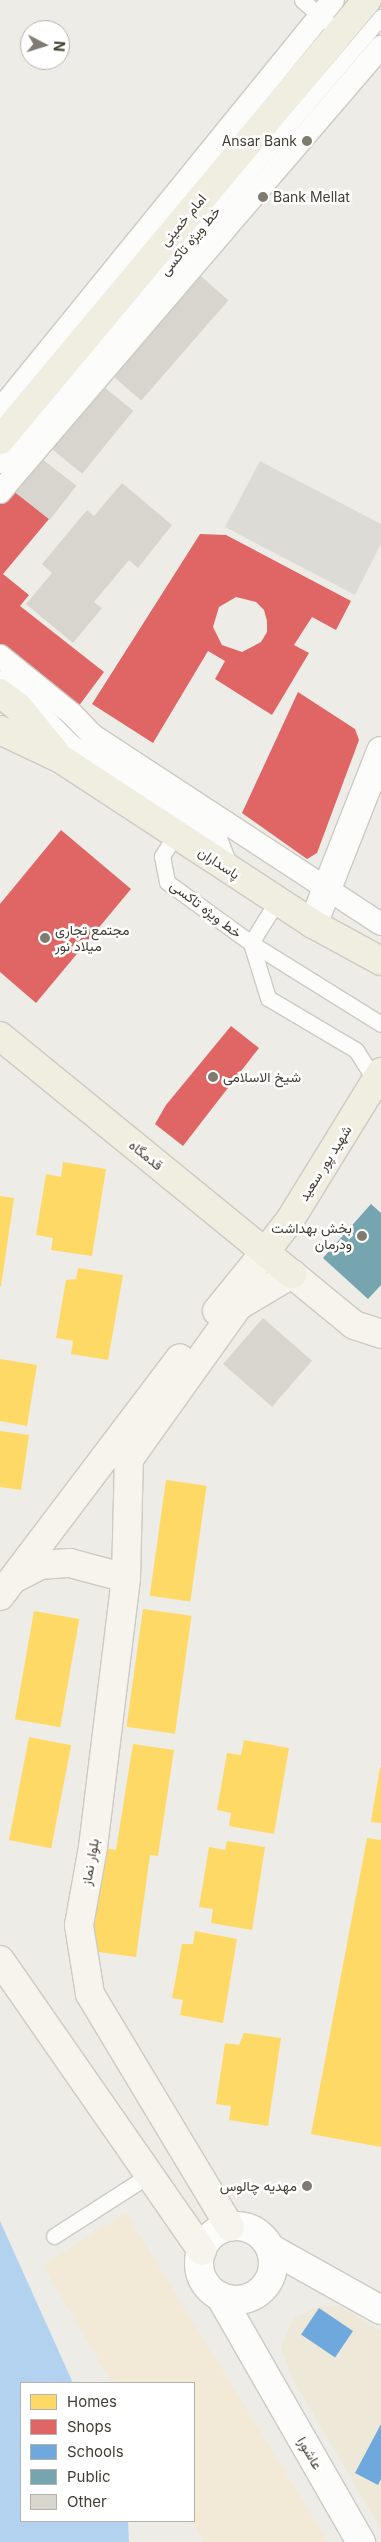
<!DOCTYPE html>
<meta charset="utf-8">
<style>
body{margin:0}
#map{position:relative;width:381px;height:2542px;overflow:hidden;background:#eeece6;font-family:Inter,Vazirmatn,sans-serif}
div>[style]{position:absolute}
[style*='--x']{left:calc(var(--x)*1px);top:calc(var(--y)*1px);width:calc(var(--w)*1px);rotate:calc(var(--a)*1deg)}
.commercial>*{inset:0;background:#f2e9d7}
.education>*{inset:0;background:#ede8d7}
.parking>*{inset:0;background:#dddbd6}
.water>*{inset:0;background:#b3d2ef}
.homes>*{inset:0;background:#ffd966;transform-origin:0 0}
.shops>*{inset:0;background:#e06666}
.schools>*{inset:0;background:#6fa8dc;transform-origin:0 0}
.public>*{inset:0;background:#76a5af}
.building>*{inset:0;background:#d7d5ce;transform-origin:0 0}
.roads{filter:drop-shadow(1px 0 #cccac3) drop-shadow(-1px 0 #cccac3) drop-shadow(0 1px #cccac3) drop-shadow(0 -1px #cccac3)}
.service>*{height:15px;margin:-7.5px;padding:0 7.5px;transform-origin:7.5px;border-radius:7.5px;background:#fcfcfb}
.pedestrian>*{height:22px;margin:-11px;padding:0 11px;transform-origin:11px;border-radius:11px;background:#fcfcfb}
.minor>*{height:28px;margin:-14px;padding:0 14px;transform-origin:14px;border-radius:14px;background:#fcfcfb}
.tertiary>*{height:28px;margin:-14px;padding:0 14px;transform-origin:14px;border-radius:14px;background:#fcfcfb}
.tertiary>.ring{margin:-14px;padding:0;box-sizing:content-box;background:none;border:28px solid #fcfcfb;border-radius:50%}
.secondary>*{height:28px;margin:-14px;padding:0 14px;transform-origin:14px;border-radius:14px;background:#f6f4ec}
.primary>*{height:28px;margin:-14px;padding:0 14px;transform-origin:14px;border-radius:14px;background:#f0ede1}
.dots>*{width:14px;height:14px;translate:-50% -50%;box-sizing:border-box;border:2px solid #fff;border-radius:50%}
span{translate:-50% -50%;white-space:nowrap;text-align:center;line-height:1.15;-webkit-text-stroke:5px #fff;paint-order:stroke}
.poi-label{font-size:14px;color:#433e32}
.right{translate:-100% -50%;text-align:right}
.left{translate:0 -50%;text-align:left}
.street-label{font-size:14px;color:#433e32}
.legend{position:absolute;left:20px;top:2382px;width:175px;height:140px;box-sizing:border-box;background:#fff;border:1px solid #b4b2ad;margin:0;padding:6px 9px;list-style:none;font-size:15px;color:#433e32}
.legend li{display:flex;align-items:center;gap:10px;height:25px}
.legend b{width:25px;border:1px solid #b4b2ad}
.north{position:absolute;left:20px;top:20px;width:50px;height:50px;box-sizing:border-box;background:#fff;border:1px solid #b4b2ad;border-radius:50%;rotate:95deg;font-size:14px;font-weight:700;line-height:20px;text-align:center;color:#433e32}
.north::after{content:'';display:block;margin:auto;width:18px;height:22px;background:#7f7b71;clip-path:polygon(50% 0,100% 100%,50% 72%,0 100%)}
</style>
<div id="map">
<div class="commercial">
<i style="clip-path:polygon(126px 2213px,328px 2542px,204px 2542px,192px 2521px,194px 2383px,112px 2383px,43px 2265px)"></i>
</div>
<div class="education">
<i style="clip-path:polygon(321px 2306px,339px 2306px,381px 2331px,381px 2529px,292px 2378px,281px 2347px,294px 2318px)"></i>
</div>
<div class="parking">
<i style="clip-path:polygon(260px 461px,381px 524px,381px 544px,355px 595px,225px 527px)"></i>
</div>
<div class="water">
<i style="clip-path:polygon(0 2221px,73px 2383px,21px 2383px,21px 2521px,128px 2521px,129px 2542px,0 2542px)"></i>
</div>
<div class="homes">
<i style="clip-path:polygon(63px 1162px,106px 1169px,92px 1256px,51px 1250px,53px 1238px,36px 1235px,46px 1174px,61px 1177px)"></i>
<i style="clip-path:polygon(0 1196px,14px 1198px,1px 1286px,0 1286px)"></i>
<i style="clip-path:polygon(78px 1268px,123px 1275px,108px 1360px,71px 1354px,73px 1341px,56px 1338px,66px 1280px,76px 1279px)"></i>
<i style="clip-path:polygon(0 1359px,37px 1365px,27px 1426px,0 1421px)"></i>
<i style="clip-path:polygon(0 1431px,29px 1435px,21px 1490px,0 1487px)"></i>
<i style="left:166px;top:1480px;width:41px;height:117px;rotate:8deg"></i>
<i style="left:143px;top:1609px;width:49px;height:119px;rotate:8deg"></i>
<i style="left:34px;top:1611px;width:46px;height:110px;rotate:10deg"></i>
<i style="left:29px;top:1737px;width:43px;height:105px;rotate:11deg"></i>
<i style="clip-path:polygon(244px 1740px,289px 1748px,274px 1834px,229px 1826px,231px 1813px,217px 1810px,227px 1753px,241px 1755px)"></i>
<i style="clip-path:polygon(133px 1744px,174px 1750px,158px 1856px,150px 1855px,136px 1957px,91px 1951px,105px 1848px,116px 1850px)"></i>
<i style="clip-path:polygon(380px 1767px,381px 1767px,381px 1823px,371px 1822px)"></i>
<i style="clip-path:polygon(367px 1838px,381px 1840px,381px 2147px,311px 2134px)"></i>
<i style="clip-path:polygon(227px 1841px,265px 1847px,252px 1930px,211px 1923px,213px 1909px,199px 1907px,209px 1847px,225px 1850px)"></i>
<i style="clip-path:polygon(195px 1931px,237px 1939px,223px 2023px,180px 2015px,183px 2000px,172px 1998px,182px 1944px,193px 1944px)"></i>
<i style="clip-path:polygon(244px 2033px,281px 2038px,268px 2126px,229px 2120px,231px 2106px,216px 2104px,225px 2043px,239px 2045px)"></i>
</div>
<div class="shops">
<i style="clip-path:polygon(9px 487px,49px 519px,3px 574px,29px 595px,20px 606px,104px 672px,78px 707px,0 645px,0 499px)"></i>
<i style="clip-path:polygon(evenodd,200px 534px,226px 535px,351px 601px,336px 630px,312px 617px,294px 645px,309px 653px,272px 715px,215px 679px,225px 661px,208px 651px,153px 743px,92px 704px,200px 534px,236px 597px,256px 602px,264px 610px,267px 621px,267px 632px,261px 642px,242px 652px,222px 645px,213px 627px,219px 607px,236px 597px)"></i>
<i style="clip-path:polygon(298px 692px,355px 729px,359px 740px,317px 853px,307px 859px,242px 813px)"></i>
<i style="clip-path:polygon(61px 830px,131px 889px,36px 1003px,0 972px,0 904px)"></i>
<i style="clip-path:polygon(231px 1026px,259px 1048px,183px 1146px,155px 1124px,166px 1105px)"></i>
</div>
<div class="schools">
<i style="left:319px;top:2308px;width:41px;height:32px;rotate:34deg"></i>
<i style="clip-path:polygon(381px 2424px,381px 2479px,378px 2485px,355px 2473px)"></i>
</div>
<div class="public">
<i style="clip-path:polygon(371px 1204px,381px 1213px,381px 1285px,368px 1299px,323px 1258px)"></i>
</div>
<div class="building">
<i style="left:196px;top:272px;width:43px;height:133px;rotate:41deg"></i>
<i style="left:99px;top:383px;width:44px;height:81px;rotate:39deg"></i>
<i style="left:37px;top:455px;width:50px;height:43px;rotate:38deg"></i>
<i style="clip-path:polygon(122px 483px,172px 525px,138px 568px,129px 560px,94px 602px,102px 608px,73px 643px,26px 604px,52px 573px,42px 564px,87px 510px,94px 516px)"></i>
<i style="left:263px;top:1318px;width:65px;height:61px;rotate:41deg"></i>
</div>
<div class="roads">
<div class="service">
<i style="--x:302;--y:0;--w:33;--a:41"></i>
<i style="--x:0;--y:465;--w:588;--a:-49.62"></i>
<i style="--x:0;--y:678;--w:39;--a:37"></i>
<i style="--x:31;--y:701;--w:59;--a:45"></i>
<i style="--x:73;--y:743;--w:174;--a:33.1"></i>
<i style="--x:219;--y:838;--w:31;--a:69"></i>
<i style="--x:183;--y:839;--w:12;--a:166"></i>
<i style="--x:171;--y:842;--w:17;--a:123"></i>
<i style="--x:162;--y:856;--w:26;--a:79"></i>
<i style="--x:167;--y:882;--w:104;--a:36"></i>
<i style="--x:251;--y:943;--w:58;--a:72.8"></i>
<i style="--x:268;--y:998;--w:102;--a:30.6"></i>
<i style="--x:356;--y:1050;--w:38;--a:58"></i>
<i style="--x:277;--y:901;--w:49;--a:121.8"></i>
<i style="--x:251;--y:943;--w:153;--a:31.9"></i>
<i style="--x:54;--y:2236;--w:113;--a:-32.7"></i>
</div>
<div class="pedestrian">
<i style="--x:0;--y:410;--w:528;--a:-50.92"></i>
<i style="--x:0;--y:492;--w:586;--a:-49.43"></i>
<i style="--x:0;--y:656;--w:92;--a:38.9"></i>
<i style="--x:72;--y:714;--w:29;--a:46"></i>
<i style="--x:92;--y:735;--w:345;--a:33.2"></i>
</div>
<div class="minor">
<i style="--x:313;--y:924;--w:186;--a:-68.5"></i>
</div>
<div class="tertiary">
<i class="ring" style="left:199px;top:2226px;width:46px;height:46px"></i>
<i style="--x:270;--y:2248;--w:127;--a:29.2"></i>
<i style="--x:220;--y:2296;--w:284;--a:60.2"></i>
</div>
<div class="secondary">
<i style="--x:217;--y:1311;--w:76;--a:-50.9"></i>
<i style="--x:15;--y:1578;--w:28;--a:-27"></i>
<i style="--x:40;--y:1565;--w:30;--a:-4"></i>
<i style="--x:70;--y:1563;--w:58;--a:15"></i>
<i style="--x:0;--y:1596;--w:298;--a:-52.9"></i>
<i style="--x:0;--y:1960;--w:354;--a:55.2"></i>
<i style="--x:230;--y:2227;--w:272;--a:-121"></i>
<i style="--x:90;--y:1994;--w:70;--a:-99.1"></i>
<i style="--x:79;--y:1925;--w:79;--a:-79.8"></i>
<i style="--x:93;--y:1847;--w:271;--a:-83"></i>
<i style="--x:126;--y:1578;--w:119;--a:-88.6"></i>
<i style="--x:129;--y:1459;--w:188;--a:-54.5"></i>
<i style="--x:238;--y:1306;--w:63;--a:-30.7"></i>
<i style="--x:292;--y:1274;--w:80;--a:39.4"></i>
<i style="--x:354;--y:1325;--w:28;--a:18"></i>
</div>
<div class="primary">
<i style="--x:0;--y:440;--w:573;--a:-50.17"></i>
<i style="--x:0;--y:693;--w:23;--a:38"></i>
<i style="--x:18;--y:707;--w:58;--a:50.6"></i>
<i style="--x:0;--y:730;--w:68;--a:25.4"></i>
<i style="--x:61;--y:759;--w:301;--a:33.2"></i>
<i style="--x:313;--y:924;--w:77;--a:28.6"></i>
<i style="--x:0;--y:1036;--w:377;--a:39.2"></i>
<i style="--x:265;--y:1252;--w:41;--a:-52"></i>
<i style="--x:290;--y:1220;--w:174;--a:-58.4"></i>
</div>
</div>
<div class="dots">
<i style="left:307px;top:141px;background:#7f7b71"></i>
<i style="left:263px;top:197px;background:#7f7b71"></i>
<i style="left:45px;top:938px;background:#7f7b71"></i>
<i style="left:213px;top:1077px;background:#7f7b71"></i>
<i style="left:362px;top:1236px;background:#7f7b71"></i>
<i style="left:307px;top:2186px;background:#7f7b71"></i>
</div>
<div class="poi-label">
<span class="right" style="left:297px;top:141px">Ansar Bank</span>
<span class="left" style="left:273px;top:197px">Bank Mellat</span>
<span class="left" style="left:55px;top:938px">مجتمع تجاری<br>میلاد نور</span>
<span class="left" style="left:223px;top:1077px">شیخ الاسلامی</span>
<span class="right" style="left:352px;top:1236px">بخش بهداشت<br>ودرمان</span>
<span class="right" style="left:297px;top:2186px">مهدیه چالوس</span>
</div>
<div class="street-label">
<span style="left:183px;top:220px;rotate:-50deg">امام خمینی</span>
<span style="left:190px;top:241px;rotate:-50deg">خط ویژه تاکسی</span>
<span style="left:219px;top:863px;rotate:33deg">پاسداران</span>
<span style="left:206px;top:909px;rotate:37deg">خط ویژه تاکسی</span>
<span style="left:146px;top:1155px;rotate:39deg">قدمگاه</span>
<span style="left:325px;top:1163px;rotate:-58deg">شهید پور سعید</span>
<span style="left:90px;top:1862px;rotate:-80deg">بلوار نماز</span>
<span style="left:310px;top:2453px;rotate:60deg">عاشورا</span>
</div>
<ul class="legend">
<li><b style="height:14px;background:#ffd966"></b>Homes</li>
<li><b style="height:14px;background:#e06666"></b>Shops</li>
<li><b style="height:14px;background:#6fa8dc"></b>Schools</li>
<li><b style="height:14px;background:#76a5af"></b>Public</li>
<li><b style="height:14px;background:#d7d5ce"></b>Other</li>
</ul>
<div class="north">N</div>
</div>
